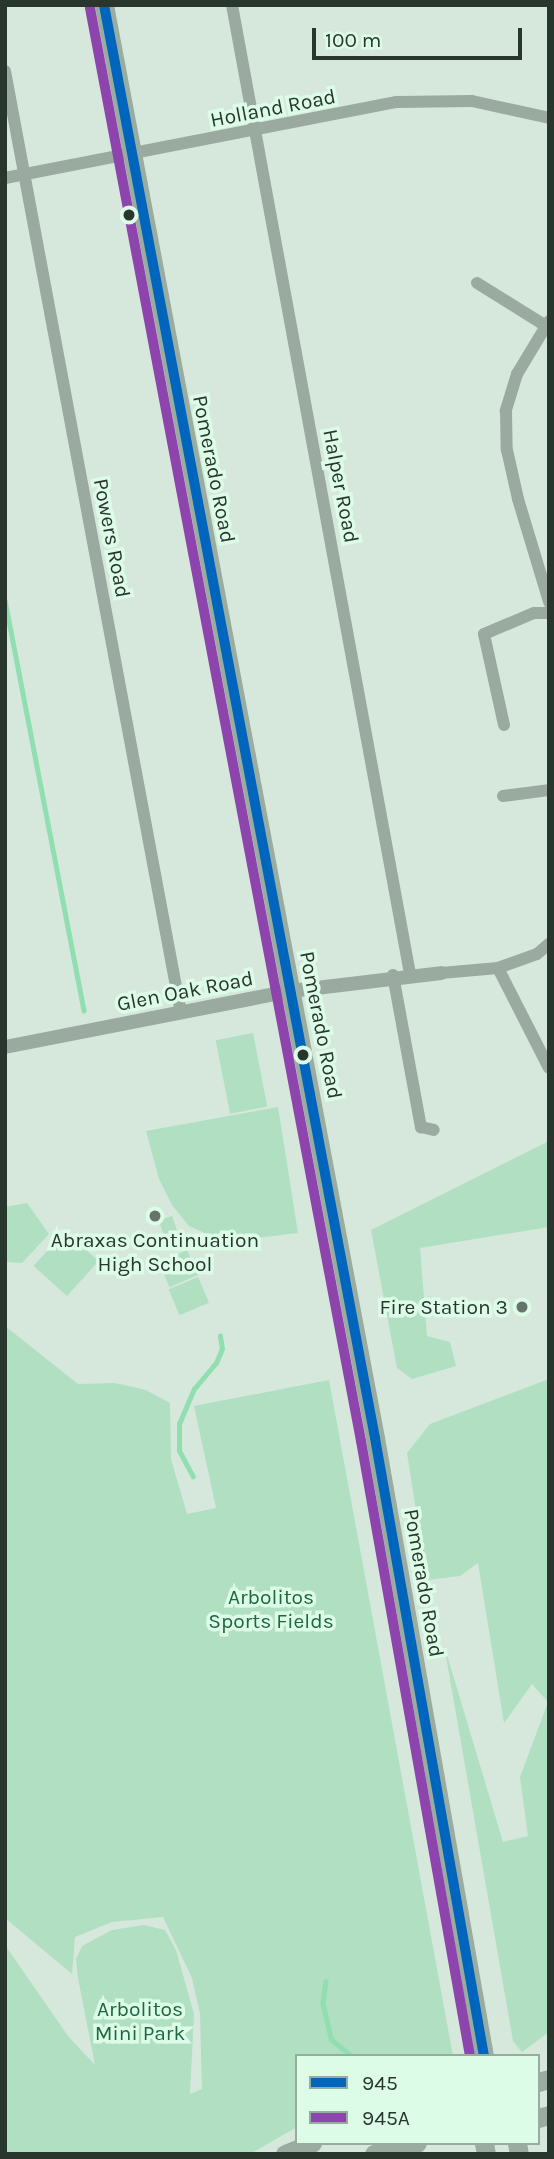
<!DOCTYPE html>
<style>
body{margin:0}
#map{position:relative;width:554px;height:2159px;overflow:hidden;background:#d6e8dc;font-family:Karla,sans-serif}
div>[style]{position:absolute}
[style*='--x']{left:calc(var(--x)*1px);top:calc(var(--y)*1px);width:calc(var(--w)*1px);rotate:calc(var(--a)*1deg)}
.green>*{inset:0;background:#b0dfc2;transform-origin:0 0}
.stream>*{height:4.5px;margin:-2.25px;padding:0 2.25px;transform-origin:2.25px;border-radius:2.25px;background:#91dfb1}
.minor>*{height:12px;margin:-6px;padding:0 6px;transform-origin:6px;border-radius:6px;background:#9aaaa0}
.tertiary>*{height:14px;margin:-7px;padding:0 7px;transform-origin:7px;border-radius:7px;background:#9aaaa0}
.primary>*{height:19px;margin:-9.5px;padding:0 9.5px;transform-origin:9.5px;border-radius:9.5px;background:#9aaca0}
.bus-1>*{height:10px;margin:-5px;padding:0 5px;transform-origin:5px;border-radius:5px;background:#0065bd}
.bus-2>*{height:10px;margin:-5px;padding:0 5px;transform-origin:5px;border-radius:5px;background:#8e44ad}
.dots>*{width:19px;height:19px;translate:-50% -50%;box-sizing:border-box;border:4px solid #dcfce7;border-radius:50%}
span{translate:-50% -50%;white-space:nowrap;text-align:center;line-height:1.15;-webkit-text-stroke:7px #dcfce7;paint-order:stroke}
.street-label{font-size:21px;color:#29362e}
.poi-label{font-size:21px;color:#29362e}
.right{translate:-100% -50%;text-align:right}
.park-label{font-size:21px;color:#1d6741}
.frame{position:absolute;inset:0;border:7px solid #29362e;pointer-events:none}
.legend{position:absolute;left:295px;top:2054px;width:245px;height:91px;box-sizing:border-box;background:#dcfce7;border:2px solid #94ad9d;margin:0;padding:9px 12px;list-style:none;font-size:21px;color:#29362e}
.legend li{display:flex;align-items:center;gap:14px;height:35px}
.legend b{width:35px;border:2px solid #94ad9d}
.scale{position:absolute;left:312px;top:28px;width:210px;height:32px;box-sizing:border-box;border:4px solid #29362e;border-top:0;padding-left:9px;font-size:21px;line-height:24px;white-space:nowrap;color:#29362e;-webkit-text-stroke:5px #dcfce7;paint-order:stroke}
</style>
<div id="map">
<div class="green">
<i style="left:253px;top:1033px;width:75px;height:38px;rotate:79deg"></i>
<i style="clip-path:polygon(278px 1107px,298px 1233px,239px 1240px,212px 1236px,189px 1226px,172px 1205px,159px 1179px,146px 1131px)"></i>
<i style="clip-path:polygon(549px 1141px,549px 1227px,420px 1248px,427px 1336px,450px 1342px,456px 1366px,412px 1379px,397px 1368px,371px 1230px)"></i>
<i style="clip-path:polygon(27px 1203px,49px 1234px,22px 1263px,5px 1262px,5px 1207px)"></i>
<i style="left:172px;top:1216px;width:28px;height:14px;rotate:71deg"></i>
<i style="left:65px;top:1231px;width:45px;height:47px;rotate:42deg"></i>
<i style="left:187px;top:1250px;width:27px;height:31px;rotate:66deg"></i>
<i style="left:198px;top:1277px;width:28px;height:32px;rotate:67deg"></i>
<i style="clip-path:polygon(5px 1326px,78px 1384px,115px 1383px,146px 1390px,170px 1403px,171px 1459px,187px 1514px,216px 1508px,194px 1406px,329px 1380px,453px 2056px,297px 2056px,297px 2127px,250px 2154px,5px 2154px,5px 1945px,68px 2036px,95px 2065px,78px 1978px,76px 1959px,82px 1946px,112px 1930px,144px 1925px,165px 1930px,176px 1950px,194px 2014px,190px 2094px,202px 2089px,200px 2014px,192px 1978px,163px 1917px,112px 1922px,75px 1937px,72px 1974px,5px 1918px)"></i>
<i style="clip-path:polygon(549px 1379px,549px 2032px,522px 2052px,513px 2041px,444px 1645px,503px 1842px,528px 1836px,520px 1777px,548px 1702px,532px 1684px,504px 1723px,478px 1563px,460px 1576px,427px 1580px,407px 1453px,430px 1424px)"></i>
</div>
<div class="stream">
<i style="--x:5;--y:600;--w:418;--a:79.1"></i>
<i style="--x:193;--y:1477;--w:30;--a:-118"></i>
<i style="--x:179;--y:1451;--w:27;--a:-90"></i>
<i style="--x:179;--y:1424;--w:38;--a:-67"></i>
<i style="--x:194;--y:1389;--w:34;--a:-50"></i>
<i style="--x:216;--y:1363;--w:15;--a:-67"></i>
<i style="--x:222;--y:1349;--w:13;--a:-99"></i>
<i style="--x:326;--y:1981;--w:22;--a:98"></i>
<i style="--x:323;--y:2003;--w:37;--a:77"></i>
<i style="--x:331;--y:2039;--w:27;--a:39"></i>
</div>
<div class="minor">
<i style="--x:232;--y:5;--w:985;--a:79.59"></i>
<i style="--x:5;--y:71;--w:958;--a:79.42"></i>
<i style="--x:5;--y:178;--w:399;--a:-11"></i>
<i style="--x:397;--y:102;--w:75;--a:-0.8"></i>
<i style="--x:472;--y:101;--w:79;--a:12.4"></i>
<i style="--x:477;--y:283;--w:81;--a:31.9"></i>
<i style="--x:549;--y:321;--w:62;--a:121.1"></i>
<i style="--x:517;--y:374;--w:39;--a:107"></i>
<i style="--x:506;--y:411;--w:39;--a:89"></i>
<i style="--x:507;--y:450;--w:50;--a:77.3"></i>
<i style="--x:518;--y:499;--w:108;--a:73.2"></i>
<i style="--x:504;--y:725;--w:93;--a:-102.4"></i>
<i style="--x:484;--y:634;--w:54;--a:-22.8"></i>
<i style="--x:534;--y:613;--w:15;--a:0"></i>
<i style="--x:503;--y:796;--w:46;--a:-7.4"></i>
<i style="--x:498;--y:968;--w:112;--a:63"></i>
<i style="--x:441;--y:973;--w:57;--a:-5"></i>
<i style="--x:498;--y:968;--w:41;--a:-19.7"></i>
<i style="--x:537;--y:954;--w:16;--a:-40"></i>
<i style="--x:393;--y:975;--w:155;--a:79.6"></i>
<i style="--x:421;--y:1127;--w:13;--a:13"></i>
</div>
<div class="tertiary">
<i style="--x:5;--y:1047;--w:291;--a:-11.1"></i>
<i style="--x:291;--y:991;--w:151;--a:-6.8"></i>
</div>
<div class="primary">
<i style="--x:104;--y:5;--w:1458;--a:79.29"></i>
<i style="--x:375;--y:1438;--w:628;--a:80"></i>
<i style="--x:538;--y:2082;--w:11;--a:-15"></i>
<i style="--x:538;--y:2118;--w:11;--a:-15"></i>
<i style="--x:484;--y:2143;--w:11;--a:80"></i>
<i style="--x:517;--y:2143;--w:11;--a:80"></i>
<i style="--x:285;--y:2154;--w:29;--a:-22"></i>
<i style="--x:374;--y:2154;--w:44;--a:-14.3"></i>
</div>
<div class="bus-1">
<i style="--x:104;--y:5;--w:1458;--a:79.29"></i>
<i style="--x:375;--y:1438;--w:628;--a:80"></i>
</div>
<div class="bus-2">
<i style="--x:90;--y:8;--w:1458;--a:79.29"></i>
<i style="--x:361;--y:1441;--w:625;--a:79.95"></i>
</div>
<div class="dots">
<i style="left:129px;top:215px;background:#29362e"></i>
<i style="left:303px;top:1055px;background:#29362e"></i>
<i style="left:155px;top:1216px;background:#66746b"></i>
<i style="left:522px;top:1307px;background:#66746b"></i>
</div>
<div class="street-label">
<span style="left:273px;top:108px;rotate:-11deg">Holland Road</span>
<span style="left:214px;top:469px;rotate:79deg">Pomerado Road</span>
<span style="left:341px;top:486px;rotate:79deg">Halper Road</span>
<span style="left:112px;top:538px;rotate:79deg">Powers Road</span>
<span style="left:185px;top:991px;rotate:-11deg">Glen Oak Road</span>
<span style="left:321px;top:1025px;rotate:79deg">Pomerado Road</span>
<span style="left:424px;top:1583px;rotate:80deg">Pomerado Road</span>
</div>
<div class="poi-label">
<span style="left:155px;top:1252px">Abraxas Continuation<br>High School</span>
<span class="right" style="left:508px;top:1307px">Fire Station 3</span>
</div>
<div class="park-label">
<span style="left:271px;top:1609px">Arbolitos<br>Sports Fields</span>
<span style="left:140px;top:2021px">Arbolitos<br>Mini Park</span>
</div>
<div class="frame"></div>
<ul class="legend">
<li><b style="height:9px;background:#0065bd"></b>945</li>
<li><b style="height:9px;background:#8e44ad"></b>945A</li>
</ul>
<div class="scale">100 m</div>
</div>
